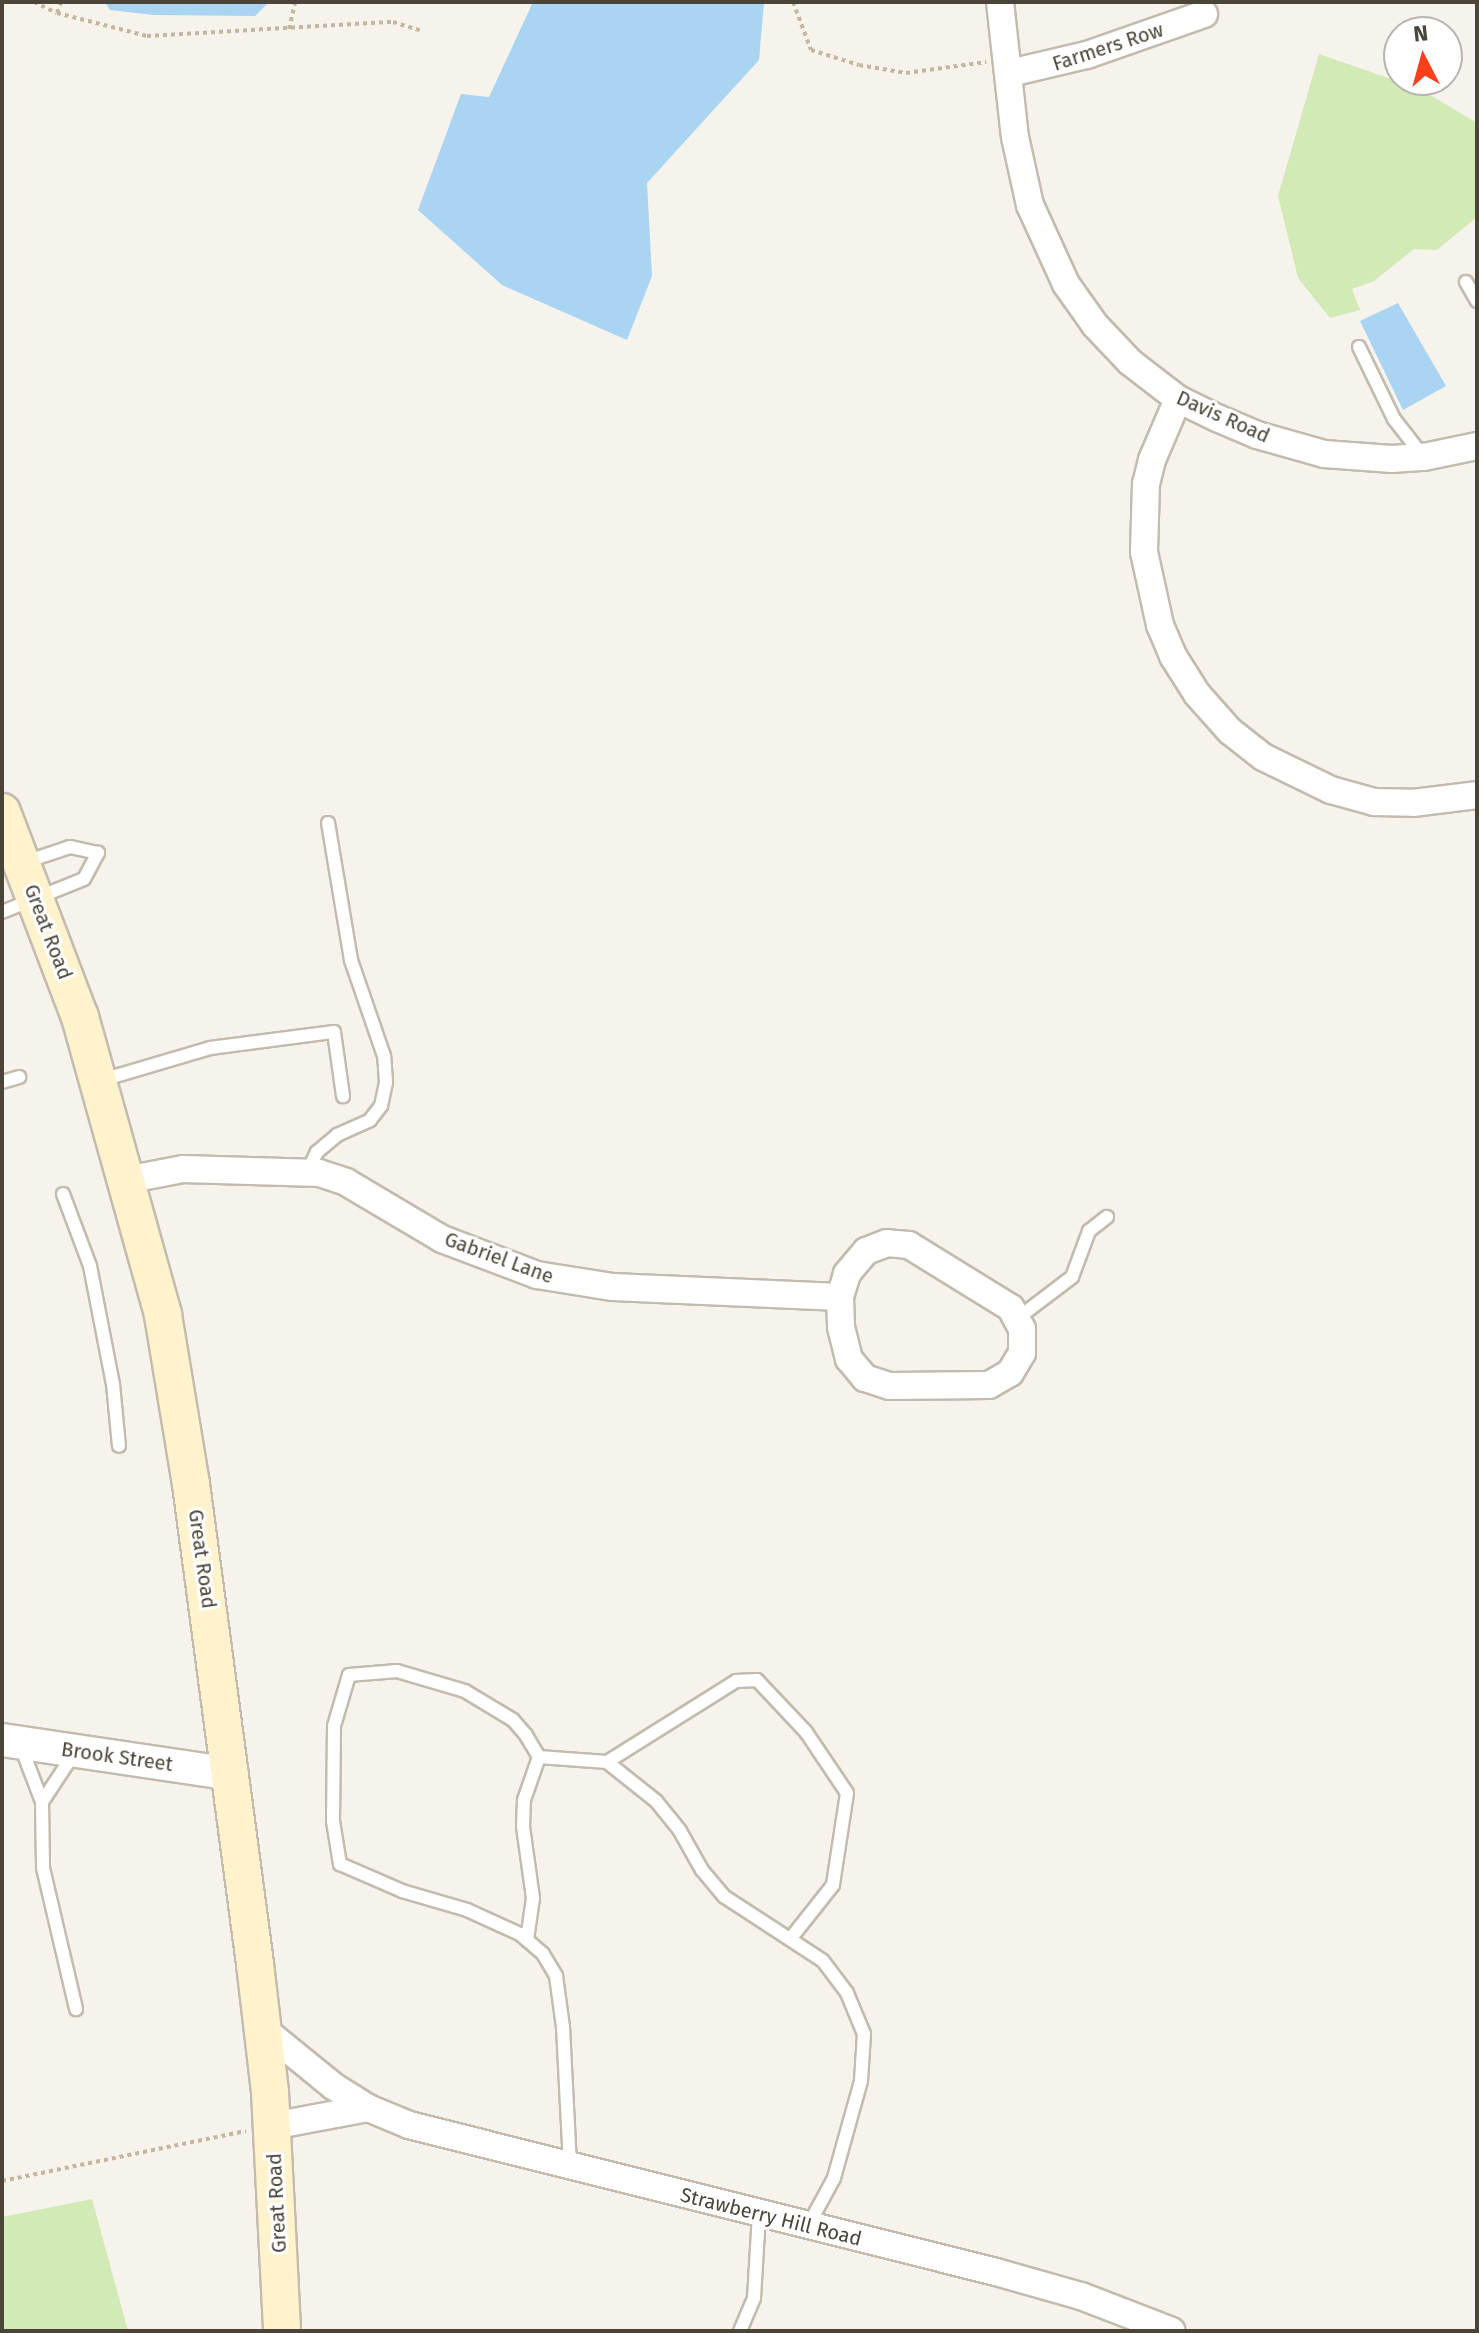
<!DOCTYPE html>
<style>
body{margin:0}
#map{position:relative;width:1479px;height:2333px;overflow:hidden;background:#f6f3ec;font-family:"Fira Sans",sans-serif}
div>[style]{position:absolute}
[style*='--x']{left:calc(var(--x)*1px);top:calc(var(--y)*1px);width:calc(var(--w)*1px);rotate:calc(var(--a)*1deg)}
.green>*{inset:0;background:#d2eab5}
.water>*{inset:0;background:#a9d4f2}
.path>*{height:4px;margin-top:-2px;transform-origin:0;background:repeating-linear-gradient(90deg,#c4b79f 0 4px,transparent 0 8px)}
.roads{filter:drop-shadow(2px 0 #c2bbae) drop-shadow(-2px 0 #c2bbae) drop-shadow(0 2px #c2bbae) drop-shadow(0 -2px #c2bbae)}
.service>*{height:12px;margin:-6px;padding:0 6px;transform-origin:6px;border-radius:6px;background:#fff}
.minor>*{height:26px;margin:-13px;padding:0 13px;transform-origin:13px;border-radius:13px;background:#fff}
.tertiary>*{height:32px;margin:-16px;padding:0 16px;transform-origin:16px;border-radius:16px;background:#fff}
.secondary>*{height:36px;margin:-18px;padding:0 18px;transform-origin:18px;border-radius:18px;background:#fff3cd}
span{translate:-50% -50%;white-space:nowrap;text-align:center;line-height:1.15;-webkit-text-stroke:6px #fff;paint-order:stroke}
.street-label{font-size:20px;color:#4b4439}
.frame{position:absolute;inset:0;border:4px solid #4b4439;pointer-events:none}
.north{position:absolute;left:1383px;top:16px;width:80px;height:80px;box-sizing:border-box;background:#fff;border:2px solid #b7b4b0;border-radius:50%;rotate:354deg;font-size:22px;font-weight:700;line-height:32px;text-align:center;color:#4b4439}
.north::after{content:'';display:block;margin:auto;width:28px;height:36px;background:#fc3f1d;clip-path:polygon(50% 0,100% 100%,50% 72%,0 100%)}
</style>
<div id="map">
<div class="green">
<i style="clip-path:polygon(1319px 54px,1420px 89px,1477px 123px,1477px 217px,1437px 250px,1414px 249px,1374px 281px,1352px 289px,1360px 310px,1330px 318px,1298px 278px,1278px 196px)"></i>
<i style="clip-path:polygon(92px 2199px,128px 2331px,2px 2331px,2px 2217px)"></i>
</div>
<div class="water">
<i style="clip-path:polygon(105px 2px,269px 2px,255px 16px,154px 15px,110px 10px)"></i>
<i style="clip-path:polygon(533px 2px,764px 2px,759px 60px,647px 183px,652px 276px,627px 340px,502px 285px,418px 210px,461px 94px,489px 97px)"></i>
<i style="clip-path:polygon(1398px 303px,1446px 386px,1403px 410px,1360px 321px)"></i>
</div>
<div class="path">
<i style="--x:34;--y:2;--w:25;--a:26"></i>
<i style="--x:57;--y:13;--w:93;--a:14.3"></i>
<i style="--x:147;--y:36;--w:246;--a:-3.3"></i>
<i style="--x:393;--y:22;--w:31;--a:17"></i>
<i style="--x:793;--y:2;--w:51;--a:69.4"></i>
<i style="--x:811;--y:50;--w:50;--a:17.4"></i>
<i style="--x:859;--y:65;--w:48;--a:9.7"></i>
<i style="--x:906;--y:73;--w:81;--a:-7.8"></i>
<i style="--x:57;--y:13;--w:12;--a:-70"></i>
<i style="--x:289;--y:29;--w:28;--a:-77"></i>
<i style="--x:2;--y:2181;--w:249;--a:-11.6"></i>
</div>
<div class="roads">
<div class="service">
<i style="--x:1466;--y:282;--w:22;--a:60"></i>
<i style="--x:1359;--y:347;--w:80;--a:64.1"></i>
<i style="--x:1394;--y:419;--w:46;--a:52.1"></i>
<i style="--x:2;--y:912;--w:88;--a:-21.9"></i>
<i style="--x:84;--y:879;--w:30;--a:-62"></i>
<i style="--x:98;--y:853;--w:29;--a:-168"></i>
<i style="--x:70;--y:847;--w:47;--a:161.6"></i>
<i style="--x:102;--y:1080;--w:113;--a:-16.5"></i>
<i style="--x:210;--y:1048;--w:125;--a:-7.4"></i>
<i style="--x:334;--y:1032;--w:65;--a:82"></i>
<i style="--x:2;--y:1082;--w:18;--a:-16"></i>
<i style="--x:308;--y:1171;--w:21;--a:-65"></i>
<i style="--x:317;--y:1152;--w:26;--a:-40"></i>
<i style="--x:337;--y:1135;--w:36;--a:-24"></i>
<i style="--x:370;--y:1120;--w:18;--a:-52"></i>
<i style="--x:381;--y:1106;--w:25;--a:-78"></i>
<i style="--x:386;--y:1082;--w:26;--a:-94"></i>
<i style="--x:384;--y:1056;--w:102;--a:-109"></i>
<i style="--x:351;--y:960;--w:139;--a:-99.5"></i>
<i style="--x:63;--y:1194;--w:77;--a:69.4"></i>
<i style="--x:90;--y:1266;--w:120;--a:79"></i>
<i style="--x:113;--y:1384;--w:62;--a:84.5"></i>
<i style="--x:1018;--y:1318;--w:68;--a:-37.2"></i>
<i style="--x:1072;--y:1277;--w:49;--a:-69.7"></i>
<i style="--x:1089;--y:1231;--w:23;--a:-38"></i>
<i style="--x:20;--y:1744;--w:62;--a:69.2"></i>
<i style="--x:42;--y:1802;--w:66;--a:89.1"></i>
<i style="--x:43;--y:1868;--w:145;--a:76.8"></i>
<i style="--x:539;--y:1757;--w:68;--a:4.2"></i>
<i style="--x:607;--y:1762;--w:63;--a:38.5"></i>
<i style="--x:656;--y:1801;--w:38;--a:51"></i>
<i style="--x:680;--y:1831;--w:45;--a:60.6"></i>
<i style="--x:702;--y:1870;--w:35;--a:50"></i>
<i style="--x:725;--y:1897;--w:117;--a:33.1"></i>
<i style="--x:823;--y:1961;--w:40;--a:53"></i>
<i style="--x:847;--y:1993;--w:44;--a:67.5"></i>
<i style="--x:864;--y:2034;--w:47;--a:93.7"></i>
<i style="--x:861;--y:2081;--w:101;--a:105.6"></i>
<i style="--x:834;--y:2178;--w:55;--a:118.4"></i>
<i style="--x:607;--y:1762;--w:152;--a:-32.1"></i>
<i style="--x:736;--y:1681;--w:21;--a:-3"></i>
<i style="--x:757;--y:1680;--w:71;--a:46.7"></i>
<i style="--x:806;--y:1732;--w:73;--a:56.1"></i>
<i style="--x:847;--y:1793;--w:93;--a:98.7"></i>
<i style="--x:833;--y:1885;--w:68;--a:128.4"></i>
<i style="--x:42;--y:1802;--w:56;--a:-56.6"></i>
<i style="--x:527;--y:1940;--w:42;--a:-81.9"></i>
<i style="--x:533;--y:1898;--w:72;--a:-98"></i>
<i style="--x:523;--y:1827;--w:27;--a:-88"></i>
<i style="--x:524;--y:1800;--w:46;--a:-70.8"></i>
<i style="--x:539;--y:1757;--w:26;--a:-121"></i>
<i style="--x:526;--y:1735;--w:20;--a:-131"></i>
<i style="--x:513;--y:1720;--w:56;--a:-148.9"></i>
<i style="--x:465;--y:1691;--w:71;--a:-163.6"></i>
<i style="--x:397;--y:1671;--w:48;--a:175.2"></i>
<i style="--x:349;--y:1675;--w:53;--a:106.4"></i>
<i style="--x:334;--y:1726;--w:95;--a:90.6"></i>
<i style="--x:333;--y:1821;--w:44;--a:80.8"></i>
<i style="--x:340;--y:1864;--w:68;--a:23.5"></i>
<i style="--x:402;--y:1891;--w:68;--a:16.3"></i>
<i style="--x:467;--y:1910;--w:58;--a:24.4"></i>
<i style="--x:520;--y:1934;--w:9;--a:41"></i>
<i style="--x:527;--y:1940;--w:21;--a:41"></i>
<i style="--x:543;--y:1954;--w:26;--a:59"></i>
<i style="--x:556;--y:1976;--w:51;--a:82.2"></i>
<i style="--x:563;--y:2027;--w:138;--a:87.1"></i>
<i style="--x:740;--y:2331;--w:36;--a:-67"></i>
<i style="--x:754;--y:2298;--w:84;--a:-86.6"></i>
</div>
<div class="minor">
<i style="--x:1000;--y:2;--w:136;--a:83.7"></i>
<i style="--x:1015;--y:137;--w:70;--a:77.6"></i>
<i style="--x:1030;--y:205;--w:87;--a:65.5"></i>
<i style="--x:1066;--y:284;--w:50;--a:54.7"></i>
<i style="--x:1095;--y:325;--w:51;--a:46.6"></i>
<i style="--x:1130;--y:362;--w:61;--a:37.6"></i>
<i style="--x:1178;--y:399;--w:43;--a:26"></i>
<i style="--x:1217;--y:418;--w:43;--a:23"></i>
<i style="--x:1257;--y:435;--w:70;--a:15.8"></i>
<i style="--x:1324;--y:454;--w:68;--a:4.2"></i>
<i style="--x:1392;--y:459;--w:32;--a:-4"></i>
<i style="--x:1424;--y:457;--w:54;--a:-11.7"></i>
<i style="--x:1010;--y:73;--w:79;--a:-13.2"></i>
<i style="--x:1087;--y:55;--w:124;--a:-19.3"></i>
<i style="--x:1178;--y:399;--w:66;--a:113.1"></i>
<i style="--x:1152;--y:460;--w:25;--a:104"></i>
<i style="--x:1146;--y:484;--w:68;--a:91.7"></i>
<i style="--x:1144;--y:552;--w:75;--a:77.6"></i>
<i style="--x:1160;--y:625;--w:34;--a:67"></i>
<i style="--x:1173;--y:656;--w:45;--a:57.7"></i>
<i style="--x:1197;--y:694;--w:50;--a:48.3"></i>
<i style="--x:1230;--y:731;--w:42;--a:38.2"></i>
<i style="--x:1263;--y:757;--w:76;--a:25.9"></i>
<i style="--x:1331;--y:790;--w:45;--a:15.6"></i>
<i style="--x:1374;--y:802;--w:39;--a:1"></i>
<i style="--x:1413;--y:803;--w:64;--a:-7.1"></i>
<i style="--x:126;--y:1180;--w:58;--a:-10.9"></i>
<i style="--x:183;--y:1169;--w:136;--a:1.7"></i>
<i style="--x:319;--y:1173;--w:28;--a:18"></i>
<i style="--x:346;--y:1182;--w:112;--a:30.7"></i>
<i style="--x:442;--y:1239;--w:102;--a:20.8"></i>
<i style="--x:537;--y:1275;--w:77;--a:9"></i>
<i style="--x:613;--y:1287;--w:227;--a:2.5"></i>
<i style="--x:840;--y:1297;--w:30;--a:88"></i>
<i style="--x:841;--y:1327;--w:33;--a:76"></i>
<i style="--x:849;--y:1359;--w:25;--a:50"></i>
<i style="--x:865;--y:1378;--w:26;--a:18"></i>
<i style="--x:890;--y:1386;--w:99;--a:-0.6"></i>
<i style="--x:989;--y:1385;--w:24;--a:-30"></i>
<i style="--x:1010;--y:1373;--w:23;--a:-59"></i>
<i style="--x:1022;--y:1353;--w:24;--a:-90"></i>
<i style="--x:1022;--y:1329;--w:24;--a:-118"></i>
<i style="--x:1011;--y:1308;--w:120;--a:-148.3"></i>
<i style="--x:909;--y:1245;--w:22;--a:-175"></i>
<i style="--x:887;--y:1243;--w:22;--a:159"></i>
<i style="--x:866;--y:1251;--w:30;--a:130"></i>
<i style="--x:847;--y:1274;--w:24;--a:107"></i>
<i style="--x:262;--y:2028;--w:92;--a:39.2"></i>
<i style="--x:333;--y:2086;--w:41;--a:32.2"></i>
<i style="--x:368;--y:2108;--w:44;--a:22.5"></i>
<i style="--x:409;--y:2125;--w:605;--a:14.06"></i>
<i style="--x:996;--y:2272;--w:88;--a:15.8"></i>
<i style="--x:1081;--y:2296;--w:97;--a:21"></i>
<i style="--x:272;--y:2126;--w:98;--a:-10.6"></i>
</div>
<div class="tertiary">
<i style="--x:2;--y:1740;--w:232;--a:8.4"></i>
</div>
<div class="secondary">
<i style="--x:2;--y:812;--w:219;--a:69.2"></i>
<i style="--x:80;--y:1017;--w:309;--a:74.4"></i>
<i style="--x:163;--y:1315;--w:171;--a:80.6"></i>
<i style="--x:191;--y:1484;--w:484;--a:82.4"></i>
<i style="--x:255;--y:1964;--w:129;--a:83.3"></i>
<i style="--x:270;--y:2092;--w:239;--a:87.1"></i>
</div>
</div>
<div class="street-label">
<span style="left:1108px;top:47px;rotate:-18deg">Farmers Row</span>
<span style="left:1223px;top:417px;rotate:24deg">Davis Road</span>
<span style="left:48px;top:932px;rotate:69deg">Great Road</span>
<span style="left:499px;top:1258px;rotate:20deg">Gabriel Lane</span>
<span style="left:202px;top:1559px;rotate:82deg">Great Road</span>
<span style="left:117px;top:1757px;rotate:8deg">Brook Street</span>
<span style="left:277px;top:2203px;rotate:-93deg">Great Road</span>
<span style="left:771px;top:2217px;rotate:14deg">Strawberry Hill Road</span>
</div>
<div class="frame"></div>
<div class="north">N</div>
</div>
